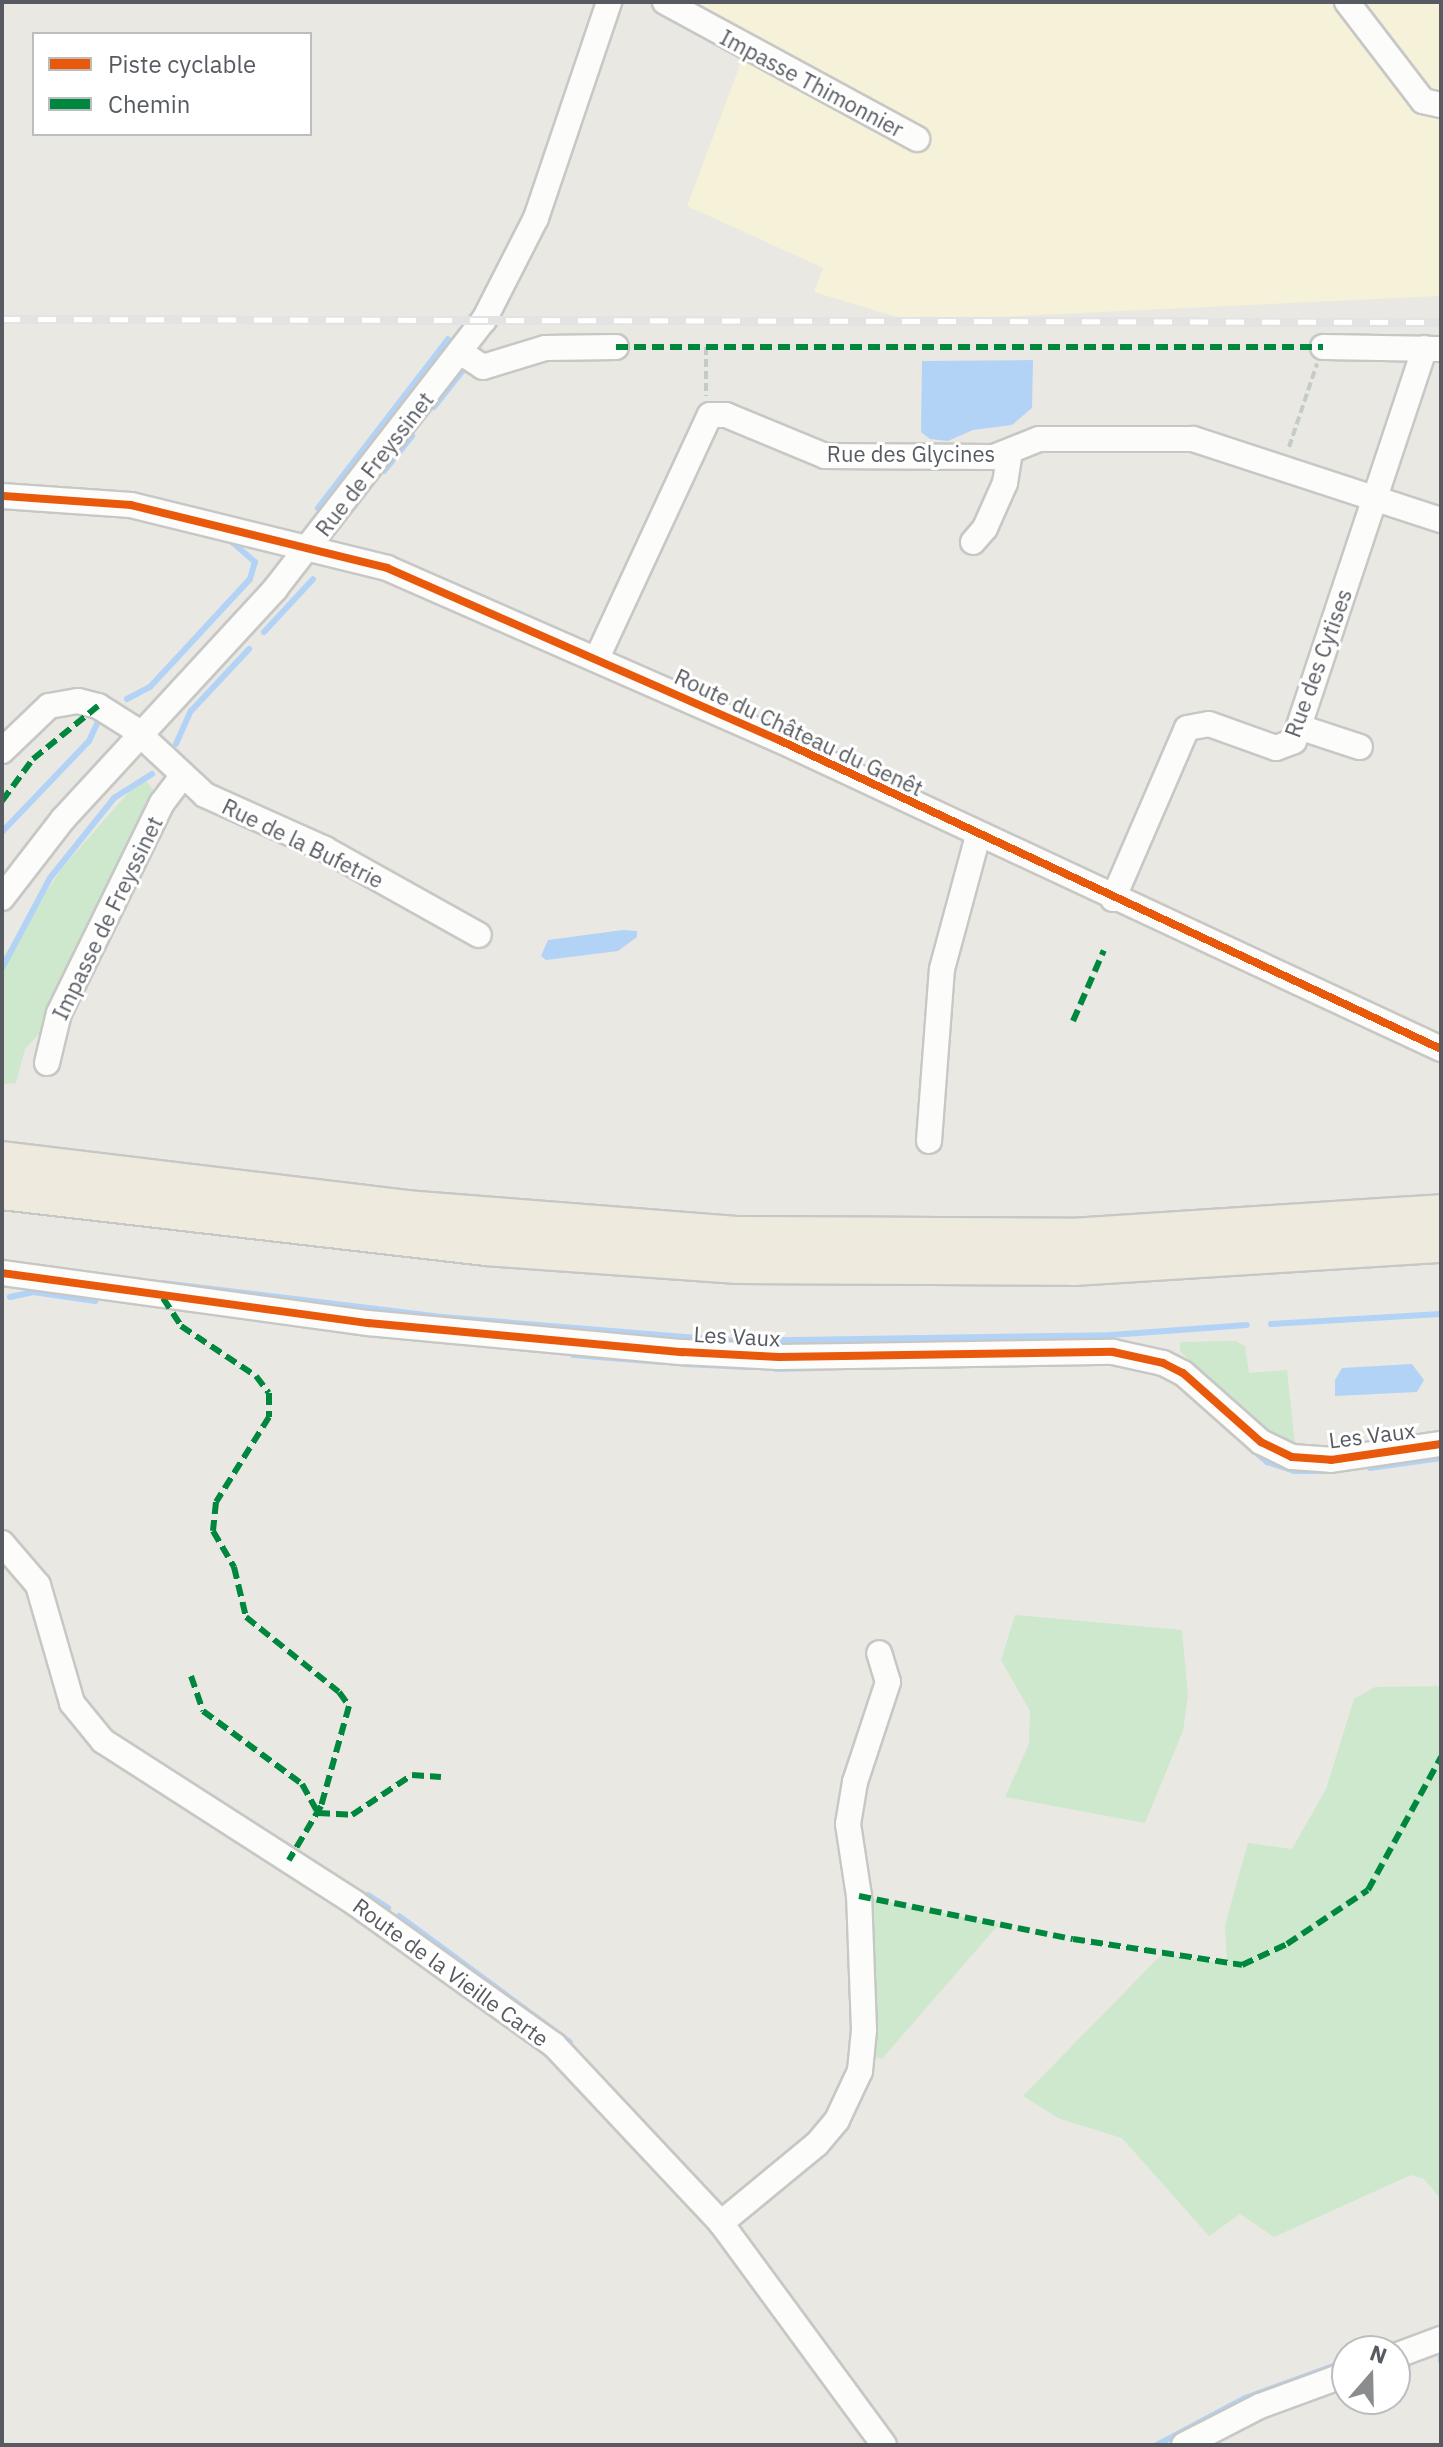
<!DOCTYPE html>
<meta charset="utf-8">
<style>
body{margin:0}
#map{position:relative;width:1443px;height:2447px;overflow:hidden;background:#eae8e2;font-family:"IBM Plex Sans",sans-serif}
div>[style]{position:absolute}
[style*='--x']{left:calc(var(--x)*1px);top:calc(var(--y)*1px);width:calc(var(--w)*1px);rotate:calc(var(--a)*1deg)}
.commercial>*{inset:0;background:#f6f1d9}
.green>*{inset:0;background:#cee8cd}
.water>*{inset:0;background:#b3d3f6}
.stream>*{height:6px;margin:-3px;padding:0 3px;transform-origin:3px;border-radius:3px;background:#b3d3f6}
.path>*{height:4px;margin-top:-2px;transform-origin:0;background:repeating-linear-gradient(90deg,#c5ccc8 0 8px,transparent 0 12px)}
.roads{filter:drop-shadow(2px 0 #c7c7c6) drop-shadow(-2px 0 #c7c7c6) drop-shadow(0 2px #c7c7c6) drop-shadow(0 -2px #c7c7c6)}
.minor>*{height:24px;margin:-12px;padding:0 12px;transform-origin:12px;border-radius:12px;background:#fcfcfb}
.highway>*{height:36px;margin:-18px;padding:0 18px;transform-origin:18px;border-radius:18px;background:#eeebde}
.rail>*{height:9px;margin-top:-4.5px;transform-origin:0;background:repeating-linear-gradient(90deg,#fff 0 18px,#e2e3e2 0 36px);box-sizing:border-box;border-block:2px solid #e2e3e2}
.quiet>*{height:6px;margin-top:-3px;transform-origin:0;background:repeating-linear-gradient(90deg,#00873e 0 12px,transparent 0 18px)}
.cycleway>*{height:8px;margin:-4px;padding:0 4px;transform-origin:4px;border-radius:4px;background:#e8590c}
span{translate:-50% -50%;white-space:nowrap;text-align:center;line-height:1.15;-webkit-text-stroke:6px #fff;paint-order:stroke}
.street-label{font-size:22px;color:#575b61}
.frame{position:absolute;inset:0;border:4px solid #575b61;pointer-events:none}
.legend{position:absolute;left:32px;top:32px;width:280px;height:104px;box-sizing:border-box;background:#fff;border:2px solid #bcbdc0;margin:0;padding:10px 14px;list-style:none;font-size:24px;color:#575b61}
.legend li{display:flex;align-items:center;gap:16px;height:40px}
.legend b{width:40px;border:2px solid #bcbdc0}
.north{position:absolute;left:1331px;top:2335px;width:80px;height:80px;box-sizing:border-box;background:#fff;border:2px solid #bcbdc0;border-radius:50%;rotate:20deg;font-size:22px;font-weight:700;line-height:32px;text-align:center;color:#575b61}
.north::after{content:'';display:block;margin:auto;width:28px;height:36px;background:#8a8c8e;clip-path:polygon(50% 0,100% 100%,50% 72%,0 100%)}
</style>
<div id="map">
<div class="commercial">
<i style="clip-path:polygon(665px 2px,1441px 2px,1441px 296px,910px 321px,814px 292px,823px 268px,687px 206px,746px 49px)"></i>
</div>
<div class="green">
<i style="clip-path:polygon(143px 776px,162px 803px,59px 1013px,25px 1049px,16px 1083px,2px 1084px,2px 959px,62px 868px)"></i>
<i style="clip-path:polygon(1235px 1341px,1245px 1346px,1249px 1373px,1287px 1370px,1295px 1445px,1271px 1436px,1180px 1351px,1180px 1342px)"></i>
<i style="clip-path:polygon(1015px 1615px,1182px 1630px,1188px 1695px,1183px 1731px,1145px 1823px,1005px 1797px,1029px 1744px,1030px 1711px,1001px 1660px)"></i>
<i style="clip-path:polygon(1441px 1686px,1441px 2199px,1424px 2179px,1411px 2175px,1274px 2237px,1240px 2214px,1209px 2236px,1122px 2138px,1060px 2119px,1023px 2096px,1162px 1954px,1227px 1964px,1225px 1925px,1248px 1843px,1292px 1849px,1326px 1789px,1354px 1699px,1375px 1687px)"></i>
<i style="clip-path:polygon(859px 1896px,999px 1924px,882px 2059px,864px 2054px)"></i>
</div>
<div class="water">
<i style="clip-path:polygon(1033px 360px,1032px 408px,1012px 425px,973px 430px,948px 441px,930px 439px,921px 432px,922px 361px)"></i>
<i style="clip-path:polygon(623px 930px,637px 931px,637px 937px,618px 951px,546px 960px,541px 956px,548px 940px)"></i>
<i style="clip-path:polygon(1412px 1364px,1424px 1380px,1417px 1392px,1335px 1396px,1335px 1380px,1342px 1368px)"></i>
</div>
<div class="stream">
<i style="--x:434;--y:407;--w:48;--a:-51.7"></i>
<i style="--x:384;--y:471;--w:45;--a:-51.3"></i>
<i style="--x:318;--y:508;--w:213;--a:-52.4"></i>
<i style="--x:264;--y:632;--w:72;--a:-47.2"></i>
<i style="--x:127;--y:699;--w:26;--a:-28"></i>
<i style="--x:150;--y:687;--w:147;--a:-47.2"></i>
<i style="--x:250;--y:579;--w:18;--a:-74"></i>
<i style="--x:255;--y:562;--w:33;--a:-139"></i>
<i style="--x:176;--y:744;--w:36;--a:-66"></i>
<i style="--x:191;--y:711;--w:85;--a:-46.9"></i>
<i style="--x:2;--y:832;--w:126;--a:-46.3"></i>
<i style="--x:89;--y:741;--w:19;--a:-65"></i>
<i style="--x:2;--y:968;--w:102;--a:-61.9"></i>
<i style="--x:50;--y:878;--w:102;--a:-51.3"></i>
<i style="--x:114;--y:798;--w:45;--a:-32.3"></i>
<i style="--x:162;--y:1283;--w:282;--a:6.9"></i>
<i style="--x:442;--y:1317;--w:296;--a:4.7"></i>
<i style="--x:737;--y:1341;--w:374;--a:-0.9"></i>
<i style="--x:1111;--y:1335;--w:136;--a:-4.2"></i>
<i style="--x:10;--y:1297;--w:24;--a:-12"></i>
<i style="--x:33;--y:1292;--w:63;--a:8.3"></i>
<i style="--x:1271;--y:1324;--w:170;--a:-3.4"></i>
<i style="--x:573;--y:1355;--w:88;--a:4.5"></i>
<i style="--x:684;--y:1364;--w:64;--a:2.7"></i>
<i style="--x:776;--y:1369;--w:40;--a:-1.4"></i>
<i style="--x:1219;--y:1420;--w:64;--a:41.2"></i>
<i style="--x:1267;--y:1462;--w:28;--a:18"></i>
<i style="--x:1294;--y:1471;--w:36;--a:0"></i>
<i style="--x:1370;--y:1468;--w:72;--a:-8"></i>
<i style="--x:368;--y:1895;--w:24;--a:33"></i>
<i style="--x:399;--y:1916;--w:212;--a:36.4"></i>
<i style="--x:1376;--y:2351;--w:20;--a:-20"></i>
<i style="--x:1441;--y:2352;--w:9;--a:90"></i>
<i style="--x:1395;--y:2369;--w:14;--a:-21"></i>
<i style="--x:1157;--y:2445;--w:100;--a:-28.1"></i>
<i style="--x:1245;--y:2398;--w:109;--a:-19.9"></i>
</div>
<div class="path">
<i style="--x:706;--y:347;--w:49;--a:90"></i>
<i style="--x:1289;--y:447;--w:88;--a:-71.4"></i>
</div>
<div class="roads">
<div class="minor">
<i style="--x:665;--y:2;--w:287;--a:28.5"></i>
<i style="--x:1347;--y:2;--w:125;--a:52.5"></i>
<i style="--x:1423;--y:101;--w:18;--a:13"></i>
<i style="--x:1323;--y:347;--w:116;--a:1"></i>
<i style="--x:460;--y:352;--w:27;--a:33"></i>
<i style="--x:483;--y:367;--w:65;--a:-17"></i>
<i style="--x:545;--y:348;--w:71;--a:-0.8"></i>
<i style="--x:2;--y:496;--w:129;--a:4"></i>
<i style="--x:131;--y:505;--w:264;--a:13.8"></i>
<i style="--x:387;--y:568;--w:428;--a:23.7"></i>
<i style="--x:779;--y:740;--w:731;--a:25.02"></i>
<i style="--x:973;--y:542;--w:18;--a:-49"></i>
<i style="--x:985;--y:528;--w:49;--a:-66"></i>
<i style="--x:1005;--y:483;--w:30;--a:-81"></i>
<i style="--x:597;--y:658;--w:268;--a:-65.1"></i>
<i style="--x:710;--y:415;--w:16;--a:0"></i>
<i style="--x:726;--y:415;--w:107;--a:22.5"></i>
<i style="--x:825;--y:456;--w:169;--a:0.3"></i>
<i style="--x:994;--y:457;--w:48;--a:-21.8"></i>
<i style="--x:1039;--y:439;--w:154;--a:0"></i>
<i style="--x:1193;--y:439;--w:261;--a:18.1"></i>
<i style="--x:1299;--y:727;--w:64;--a:18.2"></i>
<i style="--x:2;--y:751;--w:65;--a:-43.8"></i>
<i style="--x:49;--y:706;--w:29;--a:-10"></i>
<i style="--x:78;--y:701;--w:21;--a:14"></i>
<i style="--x:98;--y:706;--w:41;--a:32.2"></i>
<i style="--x:133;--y:728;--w:98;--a:42.9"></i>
<i style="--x:205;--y:795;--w:132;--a:24.2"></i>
<i style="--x:325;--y:849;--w:176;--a:29.2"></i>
<i style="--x:2;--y:898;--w:100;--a:-52.3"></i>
<i style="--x:63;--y:819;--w:313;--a:-47.3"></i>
<i style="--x:275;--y:589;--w:341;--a:-52.2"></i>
<i style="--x:484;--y:320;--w:114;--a:-63"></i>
<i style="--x:536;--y:218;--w:228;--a:-71.3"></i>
<i style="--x:1113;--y:899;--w:186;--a:-66.6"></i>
<i style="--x:1187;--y:728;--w:22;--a:-10"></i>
<i style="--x:1209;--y:724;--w:71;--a:19.7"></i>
<i style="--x:1276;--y:748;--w:19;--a:-21"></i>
<i style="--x:1294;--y:741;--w:414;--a:-71.6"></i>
<i style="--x:47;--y:1063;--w:51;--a:-76.5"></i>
<i style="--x:59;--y:1013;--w:234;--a:-63.9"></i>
<i style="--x:162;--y:803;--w:31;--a:-53"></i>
<i style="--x:929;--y:1141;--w:172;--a:-85.7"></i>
<i style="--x:942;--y:969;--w:138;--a:-74.9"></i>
<i style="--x:2;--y:1273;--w:369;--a:7.8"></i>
<i style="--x:368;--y:1323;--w:316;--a:5.3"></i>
<i style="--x:683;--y:1352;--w:96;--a:3"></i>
<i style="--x:779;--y:1357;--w:334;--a:-0.9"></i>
<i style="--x:1113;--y:1352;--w:51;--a:12.4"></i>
<i style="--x:1163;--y:1363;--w:22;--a:27"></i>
<i style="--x:1183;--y:1373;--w:104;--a:41.5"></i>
<i style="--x:1261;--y:1442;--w:34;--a:26"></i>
<i style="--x:1292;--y:1457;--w:39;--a:4"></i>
<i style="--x:1331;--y:1460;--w:111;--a:-8.3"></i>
<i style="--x:2;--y:1543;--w:55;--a:49.4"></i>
<i style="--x:38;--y:1585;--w:123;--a:73.9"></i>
<i style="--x:72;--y:1703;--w:49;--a:50.8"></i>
<i style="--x:103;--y:1741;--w:300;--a:32.7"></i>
<i style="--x:355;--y:1903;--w:244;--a:35.5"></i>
<i style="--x:554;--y:2045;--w:244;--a:46.8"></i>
<i style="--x:721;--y:2223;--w:275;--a:53.7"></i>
<i style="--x:721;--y:2223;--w:124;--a:-39.5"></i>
<i style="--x:817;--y:2144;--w:31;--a:-50"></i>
<i style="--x:837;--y:2120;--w:54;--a:-64.9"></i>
<i style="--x:860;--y:2071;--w:41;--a:-84.4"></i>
<i style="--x:864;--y:2030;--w:134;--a:-92.1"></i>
<i style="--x:859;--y:1896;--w:73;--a:-98.7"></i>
<i style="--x:848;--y:1824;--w:43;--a:-80.5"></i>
<i style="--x:855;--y:1782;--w:105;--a:-71.7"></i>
<i style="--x:888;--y:1682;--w:30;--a:-107"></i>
<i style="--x:1395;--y:2356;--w:49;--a:-20.3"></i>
<i style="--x:1184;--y:2445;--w:85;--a:-27.2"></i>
<i style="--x:1260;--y:2406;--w:93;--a:-20.2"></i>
</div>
<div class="highway">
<i style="--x:2;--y:1160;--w:406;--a:6.9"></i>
<i style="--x:405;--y:1209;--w:335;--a:4.5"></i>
<i style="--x:739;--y:1235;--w:333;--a:0.3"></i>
<i style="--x:1072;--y:1237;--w:370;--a:-3.7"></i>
<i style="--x:2;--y:1191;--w:487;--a:6.6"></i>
<i style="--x:486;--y:1247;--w:253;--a:4.1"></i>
<i style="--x:738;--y:1265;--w:335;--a:0.3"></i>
<i style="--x:1073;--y:1267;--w:369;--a:-3.6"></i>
</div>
</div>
<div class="rail">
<i style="--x:2;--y:319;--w:1439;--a:0.12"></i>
</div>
<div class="quiet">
<i style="--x:616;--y:347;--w:707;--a:0"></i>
<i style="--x:2;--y:801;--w:52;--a:-53.6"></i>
<i style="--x:33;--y:759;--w:84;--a:-39.2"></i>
<i style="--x:1073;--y:1021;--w:77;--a:-66.4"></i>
<i style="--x:163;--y:1298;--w:33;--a:57"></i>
<i style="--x:181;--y:1326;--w:90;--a:33.7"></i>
<i style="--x:256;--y:1376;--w:21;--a:53"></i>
<i style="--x:269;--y:1393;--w:24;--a:90"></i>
<i style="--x:269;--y:1417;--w:100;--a:121.9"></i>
<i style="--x:216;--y:1502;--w:29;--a:96"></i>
<i style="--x:213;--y:1531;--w:42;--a:59.7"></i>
<i style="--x:234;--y:1567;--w:51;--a:76.5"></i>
<i style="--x:246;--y:1617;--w:119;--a:38.9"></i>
<i style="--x:339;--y:1692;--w:17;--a:54"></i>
<i style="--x:349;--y:1706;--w:104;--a:105.6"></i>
<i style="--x:321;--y:1806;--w:63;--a:120.7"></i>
<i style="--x:191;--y:1676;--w:37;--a:71"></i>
<i style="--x:203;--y:1711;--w:123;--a:36.4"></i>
<i style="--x:302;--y:1784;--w:33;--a:61"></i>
<i style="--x:318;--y:1813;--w:34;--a:3"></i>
<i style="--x:352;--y:1815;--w:72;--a:-33.7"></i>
<i style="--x:412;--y:1775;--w:29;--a:4"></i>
<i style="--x:859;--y:1896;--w:218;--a:11.4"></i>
<i style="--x:1073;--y:1939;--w:171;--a:8.7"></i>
<i style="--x:1242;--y:1965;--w:50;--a:-25"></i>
<i style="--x:1287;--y:1944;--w:97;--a:-33.7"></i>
<i style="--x:1368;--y:1890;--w:152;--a:-61.2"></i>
</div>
<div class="cycleway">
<i style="--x:2;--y:496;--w:129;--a:4"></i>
<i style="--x:131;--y:505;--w:264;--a:13.8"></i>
<i style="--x:387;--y:568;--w:428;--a:23.7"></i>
<i style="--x:779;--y:740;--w:731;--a:25.02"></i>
<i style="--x:2;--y:1273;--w:369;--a:7.8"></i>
<i style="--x:368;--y:1323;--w:316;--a:5.3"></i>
<i style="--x:683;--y:1352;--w:96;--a:3"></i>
<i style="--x:779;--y:1357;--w:334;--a:-0.9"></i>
<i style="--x:1113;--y:1352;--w:51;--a:12.4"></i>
<i style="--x:1163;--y:1363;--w:22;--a:27"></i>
<i style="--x:1183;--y:1373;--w:104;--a:41.5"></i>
<i style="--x:1261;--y:1442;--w:34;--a:26"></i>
<i style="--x:1292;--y:1457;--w:39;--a:4"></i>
<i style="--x:1331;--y:1460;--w:111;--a:-8.3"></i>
</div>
<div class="street-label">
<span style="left:812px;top:83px;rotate:28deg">Impasse Thimonnier</span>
<span style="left:911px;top:454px">Rue des Glycines</span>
<span style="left:374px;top:464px;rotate:-52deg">Rue de Freyssinet</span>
<span style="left:1318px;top:663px;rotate:-70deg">Rue des Cytises</span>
<span style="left:799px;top:732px;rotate:25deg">Route du Château du Genêt</span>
<span style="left:303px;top:843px;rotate:26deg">Rue de la Bufetrie</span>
<span style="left:107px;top:918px;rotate:-64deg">Impasse de Freyssinet</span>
<span style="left:737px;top:1336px;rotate:3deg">Les Vaux</span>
<span style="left:1372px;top:1435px;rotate:-7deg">Les Vaux</span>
<span style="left:451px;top:1972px;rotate:36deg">Route de la Vieille Carte</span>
</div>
<div class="frame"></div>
<ul class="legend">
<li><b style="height:10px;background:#e8590c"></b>Piste cyclable</li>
<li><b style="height:10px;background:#00873e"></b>Chemin</li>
</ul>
<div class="north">N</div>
</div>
